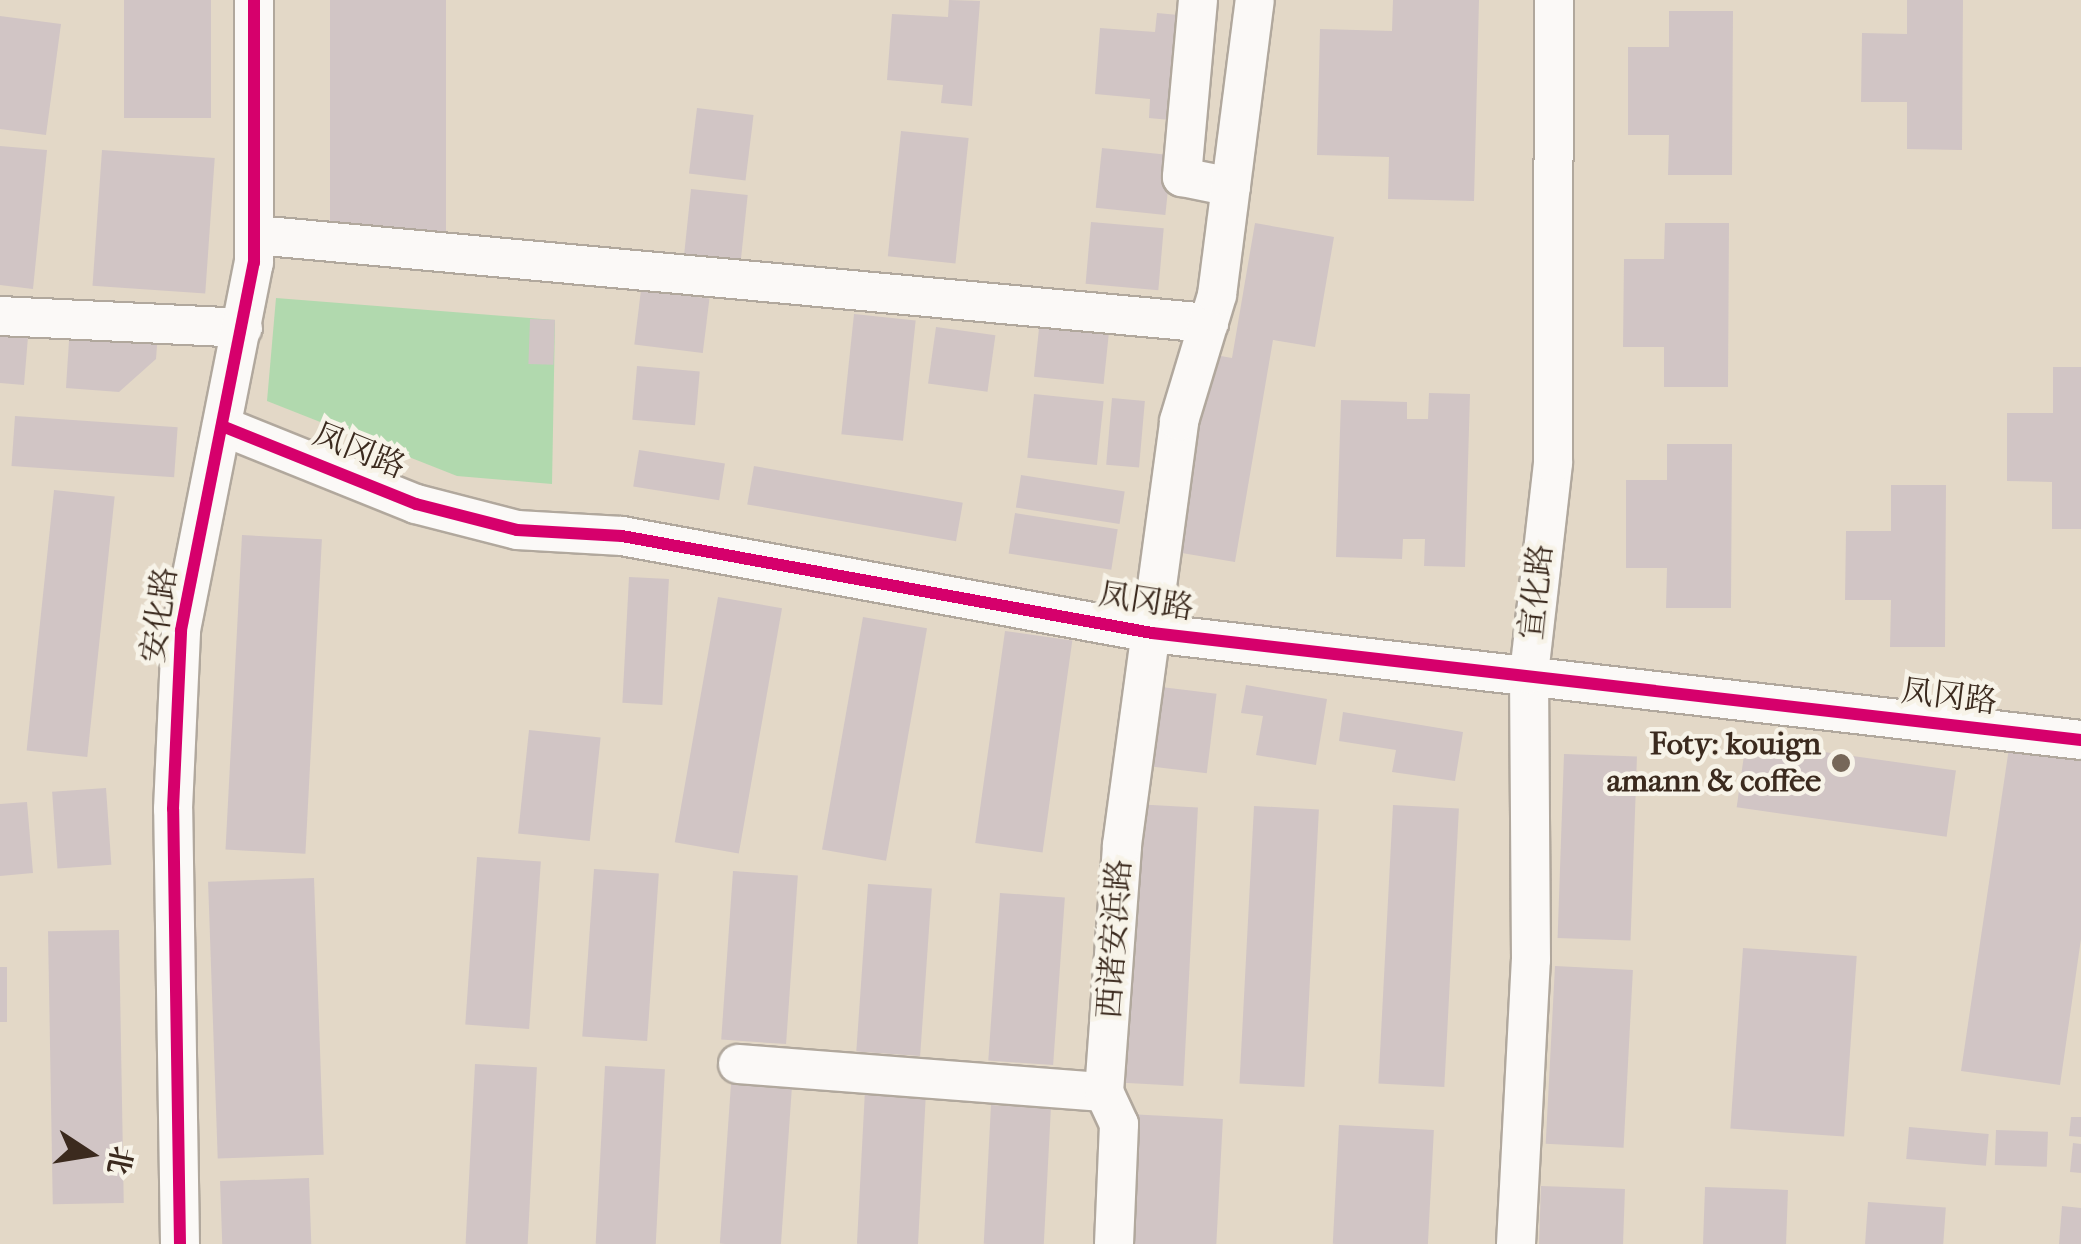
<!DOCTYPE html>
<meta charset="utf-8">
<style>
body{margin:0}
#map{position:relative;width:2081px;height:1244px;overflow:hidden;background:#e3d8c7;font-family:"IM FELL French Canon","Noto Serif SC",serif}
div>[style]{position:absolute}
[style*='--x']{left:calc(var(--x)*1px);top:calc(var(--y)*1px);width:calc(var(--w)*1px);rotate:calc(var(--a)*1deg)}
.green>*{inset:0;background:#b1d9ae}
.building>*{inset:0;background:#d1c5c5;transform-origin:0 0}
.roads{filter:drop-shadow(2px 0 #b1a89d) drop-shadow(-2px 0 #b1a89d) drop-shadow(0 2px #b1a89d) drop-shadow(0 -2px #b1a89d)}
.minor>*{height:38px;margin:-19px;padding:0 19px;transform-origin:19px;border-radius:19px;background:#fbf9f7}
.cycleway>*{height:12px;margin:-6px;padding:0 6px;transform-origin:6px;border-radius:6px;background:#d6006c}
.dots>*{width:28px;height:28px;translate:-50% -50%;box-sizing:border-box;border:5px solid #f7f3e8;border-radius:50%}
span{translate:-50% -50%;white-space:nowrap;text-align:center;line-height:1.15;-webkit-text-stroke:9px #f7f3e8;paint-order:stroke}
.street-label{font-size:32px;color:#3b2a1e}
.poi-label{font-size:32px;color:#3b2a1e;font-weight:700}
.right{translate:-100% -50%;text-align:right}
.north{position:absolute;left:40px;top:1104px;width:100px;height:100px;-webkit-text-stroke:8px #f7f3e8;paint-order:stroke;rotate:102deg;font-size:28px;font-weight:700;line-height:40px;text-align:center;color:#3b2a1e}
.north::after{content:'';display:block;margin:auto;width:35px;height:45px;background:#3b2a1e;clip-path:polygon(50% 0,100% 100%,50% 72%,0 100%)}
</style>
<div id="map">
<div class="green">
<i style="clip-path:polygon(276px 298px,555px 320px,552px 484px,457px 476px,267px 401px)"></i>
</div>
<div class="building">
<i style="left:124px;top:0;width:87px;height:118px"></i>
<i style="left:330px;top:0;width:116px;height:231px"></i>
<i style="clip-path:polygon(949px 0,980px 1px,972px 106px,941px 103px,943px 85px,887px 80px,892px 14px,948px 17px)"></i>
<i style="clip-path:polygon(1393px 0,1479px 0,1474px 201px,1388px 199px,1389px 157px,1317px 155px,1320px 29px,1392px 31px)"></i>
<i style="clip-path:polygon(1907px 0,1963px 0,1962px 150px,1907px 149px,1907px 102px,1861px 102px,1862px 33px,1907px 34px)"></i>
<i style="clip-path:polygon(1669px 11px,1733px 11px,1732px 175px,1668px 175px,1669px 135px,1628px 135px,1628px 47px,1669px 47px)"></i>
<i style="clip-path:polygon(1157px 13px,1189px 16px,1181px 121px,1149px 118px,1150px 99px,1095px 94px,1100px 28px,1155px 32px)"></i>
<i style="clip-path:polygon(0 16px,61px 24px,46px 135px,0 129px)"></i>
<i style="left:697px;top:108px;width:57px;height:66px;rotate:7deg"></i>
<i style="left:901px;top:131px;width:68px;height:126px;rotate:6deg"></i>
<i style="clip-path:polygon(0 146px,47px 150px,33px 289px,0 285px)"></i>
<i style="left:1102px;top:148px;width:70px;height:60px;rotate:6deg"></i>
<i style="left:102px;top:150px;width:113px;height:136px;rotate:4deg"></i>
<i style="left:691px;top:189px;width:57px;height:65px;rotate:6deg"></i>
<i style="left:1091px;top:222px;width:73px;height:62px;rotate:5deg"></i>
<i style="clip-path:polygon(1255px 223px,1334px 237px,1315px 347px,1273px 340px,1235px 562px,1170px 551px,1204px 353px,1232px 358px)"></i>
<i style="clip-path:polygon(1665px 223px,1729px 223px,1728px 387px,1664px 387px,1664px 347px,1623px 347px,1624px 259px,1664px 259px)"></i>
<i style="left:641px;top:290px;width:69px;height:55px;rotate:7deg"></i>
<i style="left:854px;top:314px;width:62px;height:121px;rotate:6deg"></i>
<i style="left:530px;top:319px;width:25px;height:45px;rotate:2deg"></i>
<i style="left:1040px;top:319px;width:70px;height:58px;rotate:6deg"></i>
<i style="clip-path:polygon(0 322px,29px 325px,24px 385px,0 383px)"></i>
<i style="clip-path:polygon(70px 325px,158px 332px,156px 359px,119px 392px,66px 388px)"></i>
<i style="left:936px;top:327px;width:60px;height:57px;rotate:8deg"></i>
<i style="left:637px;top:366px;width:63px;height:54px;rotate:5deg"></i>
<i style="clip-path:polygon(2053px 367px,2081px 367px,2081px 529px,2052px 529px,2052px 482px,2007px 481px,2007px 413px,2053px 413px)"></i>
<i style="clip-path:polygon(1429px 393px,1470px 394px,1465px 567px,1424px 566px,1425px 539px,1403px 539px,1402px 559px,1336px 557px,1341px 400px,1407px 402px,1407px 419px,1428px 419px)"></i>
<i style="left:1034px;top:394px;width:70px;height:64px;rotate:6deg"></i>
<i style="left:1112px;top:398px;width:33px;height:67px;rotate:5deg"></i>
<i style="left:15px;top:416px;width:163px;height:50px;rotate:4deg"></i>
<i style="clip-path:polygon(1667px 444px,1732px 444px,1731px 608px,1666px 608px,1667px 568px,1626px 568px,1626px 480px,1667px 480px)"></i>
<i style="left:639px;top:450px;width:87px;height:37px;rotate:9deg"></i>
<i style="left:754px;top:466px;width:212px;height:39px;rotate:10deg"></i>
<i style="left:1021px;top:475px;width:105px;height:33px;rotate:9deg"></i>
<i style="clip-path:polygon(1891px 485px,1946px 485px,1945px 647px,1890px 647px,1891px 600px,1845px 600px,1846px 531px,1891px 531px)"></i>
<i style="left:54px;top:490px;width:61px;height:262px;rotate:6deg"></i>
<i style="left:1015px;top:513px;width:104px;height:41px;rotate:9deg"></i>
<i style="left:242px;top:535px;width:80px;height:315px;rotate:3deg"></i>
<i style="left:629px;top:577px;width:40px;height:126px;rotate:3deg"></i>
<i style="left:718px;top:597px;width:65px;height:249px;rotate:10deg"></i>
<i style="left:863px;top:617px;width:65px;height:236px;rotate:10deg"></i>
<i style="left:1005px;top:631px;width:68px;height:214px;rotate:8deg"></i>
<i style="clip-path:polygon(1246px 685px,1327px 699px,1316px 765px,1256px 755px,1263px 716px,1241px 713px)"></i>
<i style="left:1153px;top:686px;width:64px;height:80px;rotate:7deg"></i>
<i style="clip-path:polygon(1343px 712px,1463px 732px,1455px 781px,1392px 772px,1396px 750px,1339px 741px)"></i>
<i style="left:529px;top:730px;width:72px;height:104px;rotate:6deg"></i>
<i style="left:1746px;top:741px;width:212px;height:67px;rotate:8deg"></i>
<i style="clip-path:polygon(2009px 748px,2081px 759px,2081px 939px,2060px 1085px,1961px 1071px)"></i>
<i style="left:1564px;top:754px;width:73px;height:184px;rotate:2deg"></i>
<i style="left:106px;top:788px;width:77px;height:54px;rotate:86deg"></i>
<i style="clip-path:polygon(27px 802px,33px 873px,0 876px,0 804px)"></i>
<i style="left:1133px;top:804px;width:65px;height:279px;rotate:3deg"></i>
<i style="left:1393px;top:805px;width:66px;height:279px;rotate:3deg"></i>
<i style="left:1254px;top:806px;width:65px;height:278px;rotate:3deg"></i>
<i style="left:477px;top:857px;width:64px;height:168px;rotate:4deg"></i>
<i style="left:594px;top:869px;width:65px;height:168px;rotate:4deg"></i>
<i style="left:733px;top:871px;width:65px;height:169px;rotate:4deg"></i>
<i style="left:314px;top:878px;width:277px;height:106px;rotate:88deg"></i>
<i style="left:868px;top:884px;width:64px;height:168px;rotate:4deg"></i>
<i style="left:1000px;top:893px;width:65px;height:168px;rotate:4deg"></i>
<i style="left:119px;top:930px;width:273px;height:71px;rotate:89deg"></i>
<i style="left:1743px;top:948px;width:114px;height:181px;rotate:4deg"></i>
<i style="left:1555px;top:966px;width:78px;height:178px;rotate:3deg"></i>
<i style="left:0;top:967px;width:7px;height:55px"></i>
<i style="left:475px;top:1064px;width:62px;height:180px;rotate:3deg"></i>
<i style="left:605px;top:1066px;width:60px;height:178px;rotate:3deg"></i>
<i style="left:731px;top:1084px;width:61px;height:160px;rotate:4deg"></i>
<i style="left:865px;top:1090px;width:61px;height:154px;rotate:3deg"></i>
<i style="left:991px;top:1105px;width:60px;height:139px;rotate:3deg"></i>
<i style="left:1128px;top:1114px;width:95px;height:130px;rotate:3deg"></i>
<i style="clip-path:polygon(2071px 1117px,2081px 1117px,2081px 1137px,2069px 1136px)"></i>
<i style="left:1339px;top:1125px;width:95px;height:119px;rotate:3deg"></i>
<i style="left:1909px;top:1127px;width:80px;height:32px;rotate:5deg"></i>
<i style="left:1996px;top:1130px;width:52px;height:35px;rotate:2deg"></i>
<i style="clip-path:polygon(2073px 1143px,2081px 1144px,2081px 1173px,2070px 1172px)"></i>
<i style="left:309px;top:1178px;width:66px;height:89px;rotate:88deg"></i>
<i style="left:1541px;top:1186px;width:84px;height:58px;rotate:2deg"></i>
<i style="left:1705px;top:1187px;width:83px;height:57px;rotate:2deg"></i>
<i style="left:1868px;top:1202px;width:78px;height:42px;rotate:4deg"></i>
<i style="clip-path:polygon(2062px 1206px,2081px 1208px,2081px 1244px,2059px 1244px)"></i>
</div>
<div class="roads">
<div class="minor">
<i style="--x:1198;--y:0;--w:178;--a:95.2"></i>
<i style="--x:1182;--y:177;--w:50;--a:11.5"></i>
<i style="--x:256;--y:235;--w:957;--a:5.28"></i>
<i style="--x:0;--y:316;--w:243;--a:2.8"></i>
<i style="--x:222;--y:426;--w:209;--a:21.9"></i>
<i style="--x:416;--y:504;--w:104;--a:14.4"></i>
<i style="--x:517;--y:530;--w:105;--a:3.3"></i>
<i style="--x:622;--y:536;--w:539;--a:10.37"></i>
<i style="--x:1152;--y:633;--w:935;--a:6.57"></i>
<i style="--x:738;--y:1064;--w:367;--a:4.4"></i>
<i style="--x:180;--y:1244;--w:435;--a:-90.9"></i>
<i style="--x:173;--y:809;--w:179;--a:-87.4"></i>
<i style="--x:181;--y:630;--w:374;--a:-78.8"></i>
<i style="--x:254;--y:263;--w:263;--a:-90"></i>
<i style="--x:1114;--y:1244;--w:120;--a:-87.6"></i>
<i style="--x:1119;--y:1124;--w:35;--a:-115"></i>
<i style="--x:1104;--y:1092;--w:248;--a:-85.8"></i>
<i style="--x:1122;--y:845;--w:428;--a:-82.3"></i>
<i style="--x:1179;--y:421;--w:132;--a:-73.2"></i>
<i style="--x:1217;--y:295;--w:297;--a:-82.7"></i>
<i style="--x:1516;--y:1244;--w:284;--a:-87"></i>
<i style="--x:1531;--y:960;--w:286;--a:-90.4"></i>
<i style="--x:1529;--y:674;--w:212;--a:-83.5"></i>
<i style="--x:1553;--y:463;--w:463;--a:-89.9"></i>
</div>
</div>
<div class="cycleway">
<i style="--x:222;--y:426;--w:209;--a:21.9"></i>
<i style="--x:416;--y:504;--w:104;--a:14.4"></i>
<i style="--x:517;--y:530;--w:105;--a:3.3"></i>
<i style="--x:622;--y:536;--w:539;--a:10.37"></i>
<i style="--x:1152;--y:633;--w:935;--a:6.57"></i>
<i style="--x:180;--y:1244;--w:435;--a:-90.9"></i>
<i style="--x:173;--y:809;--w:179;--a:-87.4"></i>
<i style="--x:181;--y:630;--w:374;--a:-78.8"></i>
<i style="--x:254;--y:263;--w:263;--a:-90"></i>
</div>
<div class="dots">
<i style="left:1841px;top:763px;background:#766759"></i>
</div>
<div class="street-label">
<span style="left:359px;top:451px;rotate:22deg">凤冈路</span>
<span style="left:1537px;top:592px;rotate:-84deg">宣化路</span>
<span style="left:1146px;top:602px;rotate:9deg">凤冈路</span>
<span style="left:160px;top:615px;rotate:-82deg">安化路</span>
<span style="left:1949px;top:697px;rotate:7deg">凤冈路</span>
<span style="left:1115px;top:939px;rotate:-86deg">西诸安浜路</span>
</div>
<div class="poi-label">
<span class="right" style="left:1821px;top:763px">Foty: kouign<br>amann &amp; coffee</span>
</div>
<div class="north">北</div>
</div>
